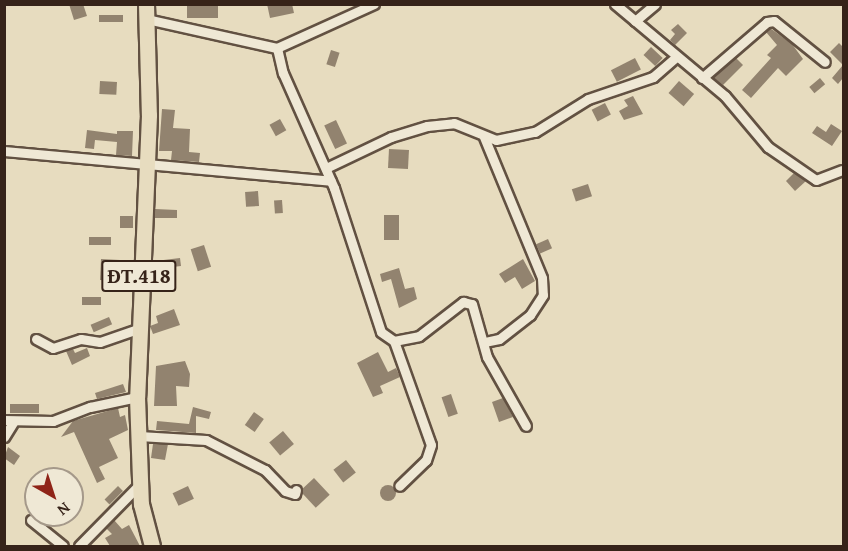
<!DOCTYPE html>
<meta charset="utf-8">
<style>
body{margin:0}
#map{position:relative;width:848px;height:551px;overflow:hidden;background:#e7dcbf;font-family:"Gentium Book Plus",serif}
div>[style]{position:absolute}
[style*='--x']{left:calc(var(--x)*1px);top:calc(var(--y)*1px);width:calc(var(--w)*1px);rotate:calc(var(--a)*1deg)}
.building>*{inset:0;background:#92836f;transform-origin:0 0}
.round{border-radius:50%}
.roads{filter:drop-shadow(2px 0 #625142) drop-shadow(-2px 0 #625142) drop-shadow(0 2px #625142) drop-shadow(0 -2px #625142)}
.street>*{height:9px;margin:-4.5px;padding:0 4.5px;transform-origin:4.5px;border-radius:4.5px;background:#efe8d5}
.primary>*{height:15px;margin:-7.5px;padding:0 7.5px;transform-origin:7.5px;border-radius:7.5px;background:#e7dcbf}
span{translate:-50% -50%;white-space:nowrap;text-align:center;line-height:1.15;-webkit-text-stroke:4.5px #efe8d5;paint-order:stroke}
.shield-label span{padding:2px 4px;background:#efe8d5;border:2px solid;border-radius:4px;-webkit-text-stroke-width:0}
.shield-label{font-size:21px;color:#362319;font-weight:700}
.frame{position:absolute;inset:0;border:6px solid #362319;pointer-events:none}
.north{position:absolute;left:24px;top:467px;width:60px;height:60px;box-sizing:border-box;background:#efe8d5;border:2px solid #a5998a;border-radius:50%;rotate:141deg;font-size:16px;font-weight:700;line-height:24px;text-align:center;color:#362319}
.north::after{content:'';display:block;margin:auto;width:21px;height:27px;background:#8f2418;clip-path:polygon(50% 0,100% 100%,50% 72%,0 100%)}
</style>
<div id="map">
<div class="building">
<i style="clip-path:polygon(69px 4px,83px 4px,87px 16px,74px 20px)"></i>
<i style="left:187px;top:4px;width:31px;height:14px"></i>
<i style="clip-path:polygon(267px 4px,292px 4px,294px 13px,270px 18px)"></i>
<i style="left:99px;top:15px;width:24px;height:7px"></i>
<i style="clip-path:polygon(678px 24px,687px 33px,675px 45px,670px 40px,675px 34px,671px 30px)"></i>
<i style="clip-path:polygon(770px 28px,792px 44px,803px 59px,786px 76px,778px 68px,751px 98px,742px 90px,771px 58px,767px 55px,777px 45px,766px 32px)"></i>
<i style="clip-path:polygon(839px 43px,843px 47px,843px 78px,838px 84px,832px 78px,843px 65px,830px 52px)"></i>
<i style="left:651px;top:47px;width:16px;height:11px;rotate:43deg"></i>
<i style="left:331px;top:50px;width:9px;height:15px;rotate:18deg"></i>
<i style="left:635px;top:58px;width:13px;height:27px;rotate:63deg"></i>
<i style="clip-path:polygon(736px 58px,743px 65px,723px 85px,713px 77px)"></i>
<i style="left:820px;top:78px;width:8px;height:14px;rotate:50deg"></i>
<i style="left:100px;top:81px;width:17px;height:13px;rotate:3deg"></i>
<i style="left:679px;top:81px;width:20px;height:16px;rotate:41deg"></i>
<i style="clip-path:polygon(633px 96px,643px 114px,624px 120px,619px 111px,628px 106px,624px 100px)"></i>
<i style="left:605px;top:103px;width:13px;height:15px;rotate:63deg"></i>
<i style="clip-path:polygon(162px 109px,175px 110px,173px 128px,190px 129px,189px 152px,200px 153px,199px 162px,171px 160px,172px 151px,159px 151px)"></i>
<i style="left:280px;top:119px;width:13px;height:12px;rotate:61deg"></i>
<i style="left:336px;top:120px;width:26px;height:13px;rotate:65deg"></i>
<i style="clip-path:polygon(831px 124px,842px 131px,832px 146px,812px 133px,817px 126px,826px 132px)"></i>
<i style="clip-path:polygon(87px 130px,117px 134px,117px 131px,133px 131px,132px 156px,116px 155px,117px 142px,95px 140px,94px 149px,85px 148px)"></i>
<i style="left:389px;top:149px;width:20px;height:19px;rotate:3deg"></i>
<i style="clip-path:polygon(794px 173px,806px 181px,795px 191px,786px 181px)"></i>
<i style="left:588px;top:184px;width:13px;height:17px;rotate:72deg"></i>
<i style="left:258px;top:191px;width:15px;height:13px;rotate:86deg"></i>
<i style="left:282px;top:200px;width:13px;height:8px;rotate:86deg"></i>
<i style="clip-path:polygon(155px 209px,177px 210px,177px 218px,154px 218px)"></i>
<i style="left:384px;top:215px;width:15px;height:25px"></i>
<i style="left:120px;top:216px;width:13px;height:12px"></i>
<i style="left:89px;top:237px;width:22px;height:8px"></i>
<i style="left:548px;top:239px;width:10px;height:13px;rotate:66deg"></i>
<i style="left:204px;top:245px;width:23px;height:14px;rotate:72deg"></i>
<i style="left:180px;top:258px;width:8px;height:27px;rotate:83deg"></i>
<i style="clip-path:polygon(101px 259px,120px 260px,123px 281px,100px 280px)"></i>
<i style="clip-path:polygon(523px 259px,535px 281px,522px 289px,515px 277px,505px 283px,499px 274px)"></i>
<i style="clip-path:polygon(399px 268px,405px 289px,414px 287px,417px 299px,399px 308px,391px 279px,382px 282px,380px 274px)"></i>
<i style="left:82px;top:297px;width:19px;height:8px"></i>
<i style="clip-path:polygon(174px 309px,180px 325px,153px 334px,150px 326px,158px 323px,156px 316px)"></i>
<i style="left:109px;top:317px;width:8px;height:20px;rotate:67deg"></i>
<i style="clip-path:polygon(87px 348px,90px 356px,72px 365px,66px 351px,73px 349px,75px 353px)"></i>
<i style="clip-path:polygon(378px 352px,388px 372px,396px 368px,400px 377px,380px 386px,383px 393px,373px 397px,357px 363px)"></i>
<i style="clip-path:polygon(185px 361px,190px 374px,189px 387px,176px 386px,177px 406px,154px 406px,156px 366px)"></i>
<i style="clip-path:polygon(123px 384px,126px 392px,97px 399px,95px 393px)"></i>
<i style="left:451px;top:394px;width:21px;height:10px;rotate:71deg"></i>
<i style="clip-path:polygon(503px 398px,513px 417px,499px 422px,492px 402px)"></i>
<i style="left:10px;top:404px;width:29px;height:9px"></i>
<i style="clip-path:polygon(193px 407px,211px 412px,209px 419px,196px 416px,196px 433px,156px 430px,157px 421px,189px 424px)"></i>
<i style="clip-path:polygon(118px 408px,120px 417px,125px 415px,128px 430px,109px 439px,118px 458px,99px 467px,105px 479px,97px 483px,74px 432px,61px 437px,73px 421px)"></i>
<i style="left:254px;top:412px;width:12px;height:16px;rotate:35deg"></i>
<i style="left:283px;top:431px;width:17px;height:18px;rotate:50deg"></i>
<i style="clip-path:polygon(153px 444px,168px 444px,165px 460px,151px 458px)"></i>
<i style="clip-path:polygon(8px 447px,20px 456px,14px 465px,4px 458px)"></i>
<i style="left:346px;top:460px;width:16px;height:16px;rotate:52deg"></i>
<i style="left:314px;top:478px;width:23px;height:19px;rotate:47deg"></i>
<i class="round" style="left:380px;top:485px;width:16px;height:16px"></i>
<i style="left:118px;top:486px;width:7px;height:19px;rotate:45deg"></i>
<i style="left:188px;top:486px;width:14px;height:17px;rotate:65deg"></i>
<i style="clip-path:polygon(114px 520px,122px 529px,129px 525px,140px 546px,110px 546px,105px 538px,112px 534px,106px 528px)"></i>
</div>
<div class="roads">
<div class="street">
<i style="--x:374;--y:4;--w:107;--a:155.6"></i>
<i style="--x:277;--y:48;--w:26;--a:77"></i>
<i style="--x:283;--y:73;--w:126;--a:66.1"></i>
<i style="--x:334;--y:188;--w:151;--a:71.9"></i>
<i style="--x:381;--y:332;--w:16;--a:35"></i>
<i style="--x:394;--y:341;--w:110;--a:70.4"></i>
<i style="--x:431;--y:445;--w:16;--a:108"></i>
<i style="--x:426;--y:460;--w:37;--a:136"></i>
<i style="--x:615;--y:4;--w:143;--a:39.9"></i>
<i style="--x:725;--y:96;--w:67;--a:49.9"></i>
<i style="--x:768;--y:147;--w:58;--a:34.5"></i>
<i style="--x:816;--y:180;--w:28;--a:-21"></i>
<i style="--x:147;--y:19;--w:133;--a:12.6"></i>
<i style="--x:635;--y:21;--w:26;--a:-40"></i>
<i style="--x:702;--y:78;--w:86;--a:-40.7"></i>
<i style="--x:767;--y:22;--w:7;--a:-8"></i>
<i style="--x:774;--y:21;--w:65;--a:38.8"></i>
<i style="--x:484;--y:137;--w:152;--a:67.6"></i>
<i style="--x:542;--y:278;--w:17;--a:87"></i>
<i style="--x:543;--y:295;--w:24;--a:123"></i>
<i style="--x:530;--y:315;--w:39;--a:142"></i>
<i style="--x:499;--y:339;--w:14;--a:168"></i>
<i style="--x:4;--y:151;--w:328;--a:5.2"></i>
<i style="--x:326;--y:168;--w:72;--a:-25.5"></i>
<i style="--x:391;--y:137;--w:38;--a:-17"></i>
<i style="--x:427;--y:126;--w:27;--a:-6"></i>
<i style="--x:454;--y:123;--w:45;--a:22"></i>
<i style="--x:496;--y:140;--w:40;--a:-12"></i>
<i style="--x:535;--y:132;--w:62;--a:-31.9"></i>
<i style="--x:588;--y:99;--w:69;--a:-18.7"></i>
<i style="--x:653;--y:77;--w:30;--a:-41"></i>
<i style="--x:36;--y:339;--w:19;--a:28"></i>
<i style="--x:53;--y:348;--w:29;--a:-18"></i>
<i style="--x:81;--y:339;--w:19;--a:9"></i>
<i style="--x:100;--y:342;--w:39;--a:-19"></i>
<i style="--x:394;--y:341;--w:25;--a:-11"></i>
<i style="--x:419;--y:336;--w:56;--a:-37.7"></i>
<i style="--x:463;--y:302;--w:9;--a:13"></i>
<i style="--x:472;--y:304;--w:55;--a:74.2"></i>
<i style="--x:487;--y:357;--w:79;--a:60.5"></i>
<i style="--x:4;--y:420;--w:49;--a:1.2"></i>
<i style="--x:53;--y:421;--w:40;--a:-21"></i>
<i style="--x:90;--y:407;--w:48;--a:-12"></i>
<i style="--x:139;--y:436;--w:67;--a:3.4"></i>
<i style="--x:206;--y:440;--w:66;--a:27"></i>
<i style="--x:265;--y:470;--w:29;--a:46"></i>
<i style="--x:285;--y:491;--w:10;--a:17"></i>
<i style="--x:295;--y:494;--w:4;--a:-76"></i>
<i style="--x:4;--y:437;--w:19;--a:-58"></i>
<i style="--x:31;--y:520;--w:41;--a:39.1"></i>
<i style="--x:79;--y:546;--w:86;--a:-45.5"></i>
</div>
<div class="primary">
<i style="--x:146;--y:4;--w:111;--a:88.5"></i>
<i style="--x:149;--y:115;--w:282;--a:92.4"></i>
<i style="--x:137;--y:397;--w:107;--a:87.9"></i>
<i style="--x:141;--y:504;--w:43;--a:75.3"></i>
</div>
</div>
<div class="shield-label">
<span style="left:139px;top:276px">ĐT.418</span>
</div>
<div class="frame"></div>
<div class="north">N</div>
</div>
